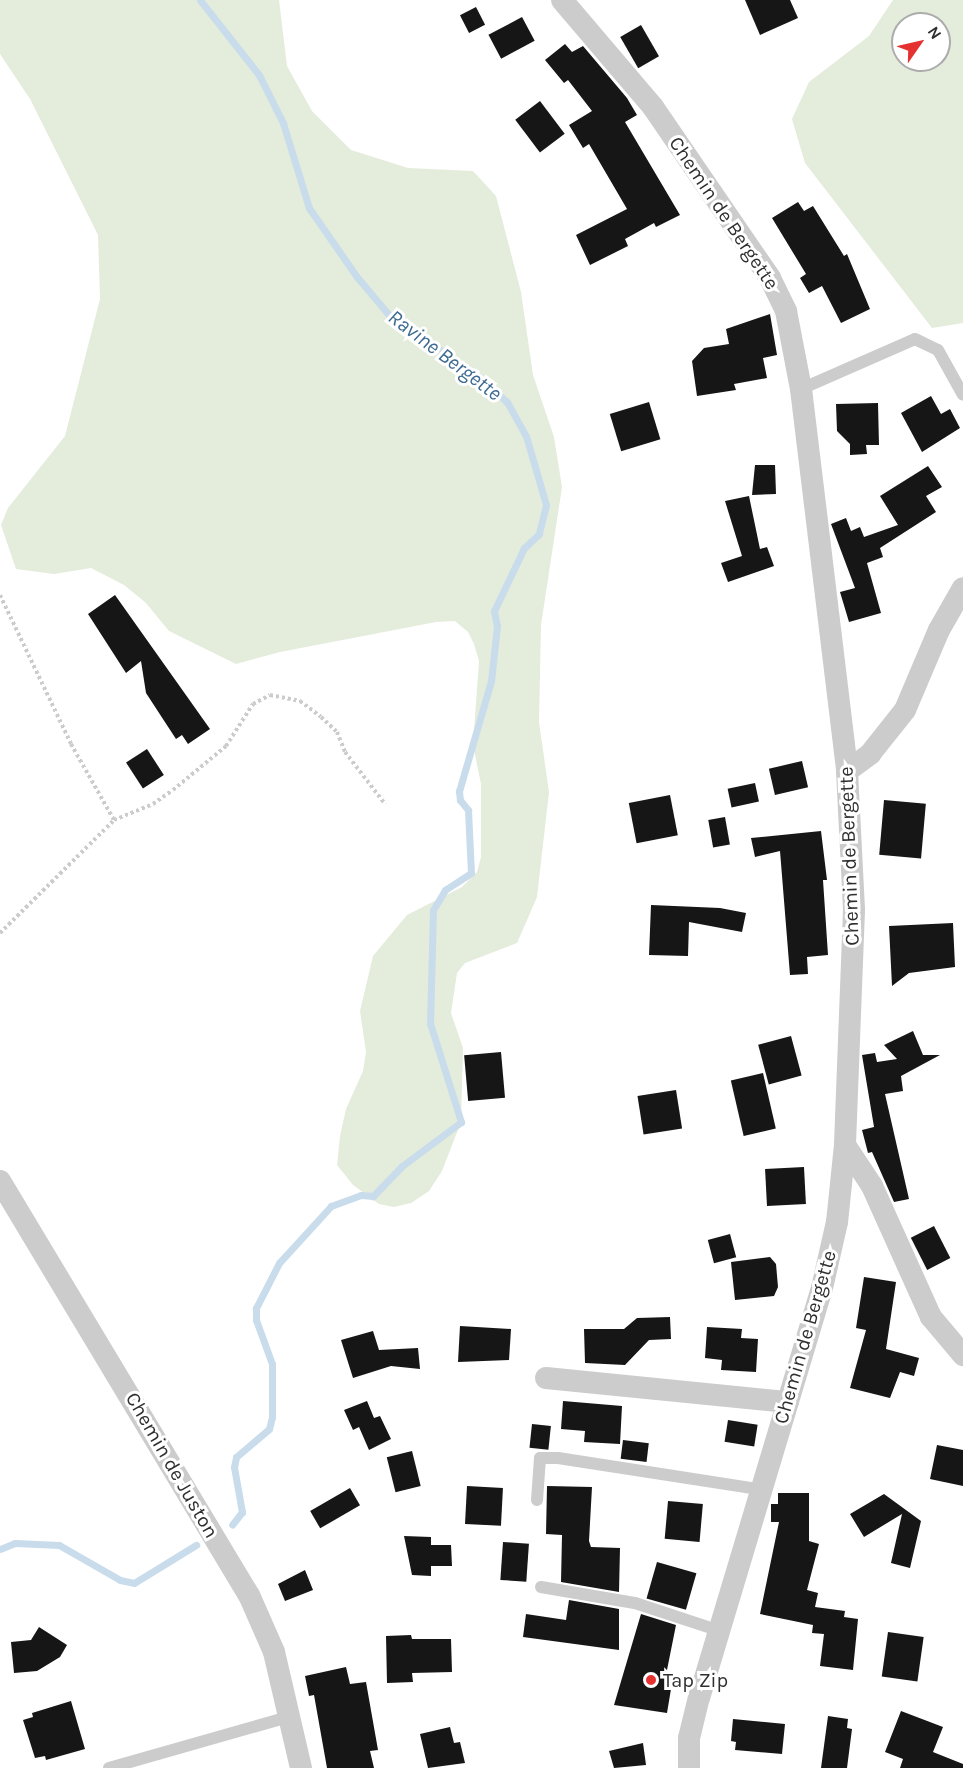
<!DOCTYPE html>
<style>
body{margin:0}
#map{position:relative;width:963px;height:1768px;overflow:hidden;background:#fff;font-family:Karla,sans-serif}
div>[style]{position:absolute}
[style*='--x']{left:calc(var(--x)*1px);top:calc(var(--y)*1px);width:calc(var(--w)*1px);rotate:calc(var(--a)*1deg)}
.green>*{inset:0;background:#e4ecdc}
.stream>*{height:7px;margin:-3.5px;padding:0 3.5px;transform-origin:3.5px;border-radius:3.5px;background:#c9dcec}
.building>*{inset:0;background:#161616;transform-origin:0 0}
.path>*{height:4px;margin-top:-2px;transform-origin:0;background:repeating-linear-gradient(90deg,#ccc 0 3px,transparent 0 6px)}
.service>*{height:12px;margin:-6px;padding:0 6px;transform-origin:6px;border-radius:6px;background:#ccc}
.minor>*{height:22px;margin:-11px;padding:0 11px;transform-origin:11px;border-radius:11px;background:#ccc}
.dots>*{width:16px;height:16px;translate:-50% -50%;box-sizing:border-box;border:3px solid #fff;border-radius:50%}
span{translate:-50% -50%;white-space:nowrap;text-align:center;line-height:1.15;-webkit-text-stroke:6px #fff;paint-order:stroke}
.street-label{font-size:20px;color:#2f2f2f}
.poi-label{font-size:20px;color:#2f2f2f}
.left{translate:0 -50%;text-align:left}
.water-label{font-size:21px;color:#3c6a91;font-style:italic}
.north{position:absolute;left:891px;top:12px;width:60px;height:60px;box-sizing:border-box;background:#fff;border:2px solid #acacac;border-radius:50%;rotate:56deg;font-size:16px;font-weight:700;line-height:24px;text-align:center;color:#2f2f2f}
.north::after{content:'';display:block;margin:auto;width:21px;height:27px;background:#e63131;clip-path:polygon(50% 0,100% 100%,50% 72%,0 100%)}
</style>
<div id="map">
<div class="green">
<i style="clip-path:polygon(0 0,279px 0,287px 66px,312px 111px,351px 150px,408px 168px,473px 171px,496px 196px,521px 292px,533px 375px,554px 437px,562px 487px,541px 625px,539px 722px,549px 792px,537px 897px,517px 943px,465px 963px,457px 973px,451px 1013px,463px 1048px,461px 1122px,442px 1171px,429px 1191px,411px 1203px,394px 1207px,379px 1204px,353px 1185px,337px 1165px,340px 1136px,346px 1109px,363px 1071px,366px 1052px,360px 1011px,373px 956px,407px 915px,462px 887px,477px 872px,481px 857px,481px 784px,473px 745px,479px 661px,474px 644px,468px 632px,455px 621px,436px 622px,280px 652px,236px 664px,169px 631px,146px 603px,124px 585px,91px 568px,54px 574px,16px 569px,1px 525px,8px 508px,65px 436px,100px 299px,98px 235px,30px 99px,0 54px)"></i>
<i style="clip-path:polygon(evenodd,893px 0,963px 0,963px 323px,932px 328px,805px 163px,792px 119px,809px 82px,869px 36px,893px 0,903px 24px,939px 24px,939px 60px,903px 60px,903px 24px)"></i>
</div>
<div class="stream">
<i style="--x:200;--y:0;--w:95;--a:51.8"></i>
<i style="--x:259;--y:75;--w:54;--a:63.4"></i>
<i style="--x:283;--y:123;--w:89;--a:73"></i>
<i style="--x:309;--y:208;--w:84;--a:55.2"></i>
<i style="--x:357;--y:277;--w:50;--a:49.9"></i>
<i style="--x:389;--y:315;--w:115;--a:34.4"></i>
<i style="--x:484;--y:380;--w:32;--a:44"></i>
<i style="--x:507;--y:402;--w:39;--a:61"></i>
<i style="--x:526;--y:436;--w:72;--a:73.8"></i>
<i style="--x:546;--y:505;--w:30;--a:104"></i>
<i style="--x:539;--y:534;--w:21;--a:137"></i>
<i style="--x:524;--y:548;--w:70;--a:115.5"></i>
<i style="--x:494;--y:611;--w:15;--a:79"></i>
<i style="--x:497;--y:626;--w:55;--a:96.2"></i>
<i style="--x:491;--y:681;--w:115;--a:106.2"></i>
<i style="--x:459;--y:791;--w:9;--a:84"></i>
<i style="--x:460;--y:800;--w:13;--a:51"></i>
<i style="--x:468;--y:810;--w:63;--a:87.3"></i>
<i style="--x:471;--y:873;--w:31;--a:147"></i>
<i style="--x:445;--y:890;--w:23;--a:121"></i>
<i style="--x:433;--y:910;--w:113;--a:91.5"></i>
<i style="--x:430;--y:1023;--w:104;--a:72.6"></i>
<i style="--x:461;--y:1122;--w:74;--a:143.3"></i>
<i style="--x:402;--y:1166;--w:42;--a:134"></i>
<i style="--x:373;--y:1196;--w:12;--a:-175"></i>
<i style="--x:361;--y:1195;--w:32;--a:160"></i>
<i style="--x:331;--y:1206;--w:77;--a:132.4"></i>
<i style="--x:279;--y:1263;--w:51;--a:117.1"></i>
<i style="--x:256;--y:1308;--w:12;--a:90"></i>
<i style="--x:256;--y:1320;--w:47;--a:70"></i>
<i style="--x:272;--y:1364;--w:53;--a:90"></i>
<i style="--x:272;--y:1417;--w:12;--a:104"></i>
<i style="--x:269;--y:1429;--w:43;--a:139.7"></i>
<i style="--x:236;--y:1457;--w:10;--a:101"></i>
<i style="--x:234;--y:1467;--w:46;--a:79.9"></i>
<i style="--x:242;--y:1512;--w:16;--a:128"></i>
<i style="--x:0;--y:1549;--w:16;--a:-22"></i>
<i style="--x:15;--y:1543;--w:44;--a:2.6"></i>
<i style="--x:59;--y:1545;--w:70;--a:29.8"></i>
<i style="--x:120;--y:1580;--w:14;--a:12"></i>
<i style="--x:134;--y:1583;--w:73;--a:-31.5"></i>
</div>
<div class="building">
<i style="clip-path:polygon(745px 0,790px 0,798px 18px,760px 35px)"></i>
<i style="left:476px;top:7px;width:20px;height:18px;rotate:63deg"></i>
<i style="left:522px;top:17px;width:27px;height:38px;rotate:62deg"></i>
<i style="left:641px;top:25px;width:36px;height:24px;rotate:60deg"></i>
<i style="clip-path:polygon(565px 44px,572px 52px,583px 46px,627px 98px,637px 115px,625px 122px,680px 215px,656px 227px,654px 223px,625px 239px,628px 246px,590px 265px,576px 235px,627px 209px,589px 144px,583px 148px,569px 125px,592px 111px,568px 80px,564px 83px,545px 60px)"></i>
<i style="left:540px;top:101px;width:41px;height:31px;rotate:53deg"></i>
<i style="clip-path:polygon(798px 202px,804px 211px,813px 206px,844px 256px,847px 254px,870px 309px,841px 323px,822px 286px,809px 293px,800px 278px,806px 274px,772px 218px)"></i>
<i style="clip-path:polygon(770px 314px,777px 355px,763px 358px,767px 378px,734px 384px,736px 390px,697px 396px,692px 361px,704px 348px,729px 344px,726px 329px)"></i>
<i style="clip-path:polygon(931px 396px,941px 414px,950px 409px,960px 428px,922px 452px,901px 413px)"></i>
<i style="left:649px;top:402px;width:39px;height:41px;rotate:73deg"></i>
<i style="clip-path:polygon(878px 403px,879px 445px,866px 445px,867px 454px,850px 455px,850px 444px,837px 431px,836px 404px)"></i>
<i style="clip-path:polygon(755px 465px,775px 465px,776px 494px,752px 495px)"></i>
<i style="clip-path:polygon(928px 466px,942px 487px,926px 496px,936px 512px,880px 548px,883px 557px,867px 563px,881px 613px,849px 622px,840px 592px,855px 588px,831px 524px,846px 518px,851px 531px,860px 527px,864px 537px,898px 525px,880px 496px)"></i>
<i style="clip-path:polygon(749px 496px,760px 549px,767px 547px,774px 566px,728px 582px,721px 563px,742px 556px,725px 501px)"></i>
<i style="clip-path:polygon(115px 595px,210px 729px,188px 744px,182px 735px,176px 739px,146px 693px,141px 661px,126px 673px,88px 614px)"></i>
<i style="left:147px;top:749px;width:31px;height:25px;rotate:57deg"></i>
<i style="left:802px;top:761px;width:27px;height:34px;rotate:77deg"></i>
<i style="left:755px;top:783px;width:19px;height:28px;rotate:78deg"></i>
<i style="left:670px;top:795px;width:41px;height:42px;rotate:79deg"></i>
<i style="left:884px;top:800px;width:42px;height:55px;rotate:5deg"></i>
<i style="left:725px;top:817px;width:28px;height:17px;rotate:80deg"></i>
<i style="clip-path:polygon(821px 831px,827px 880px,823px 880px,828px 955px,807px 957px,808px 974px,790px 975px,780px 851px,755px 857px,751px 838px)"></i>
<i style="clip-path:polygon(651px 905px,720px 908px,746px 913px,742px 932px,689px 922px,688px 956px,649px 955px)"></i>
<i style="clip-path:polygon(953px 923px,955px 967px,909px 973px,892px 986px,889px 926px)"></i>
<i style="clip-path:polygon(913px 1031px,923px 1055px,940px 1055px,901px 1076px,903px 1091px,885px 1094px,909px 1199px,894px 1202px,872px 1152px,868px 1153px,862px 1130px,874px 1127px,862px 1055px,875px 1053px,877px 1062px,897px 1059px,884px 1045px)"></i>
<i style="left:791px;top:1036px;width:41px;height:34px;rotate:75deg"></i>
<i style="left:501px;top:1052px;width:46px;height:37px;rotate:85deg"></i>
<i style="left:763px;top:1073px;width:57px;height:33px;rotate:77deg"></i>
<i style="left:676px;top:1090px;width:39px;height:39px;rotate:81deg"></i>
<i style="left:804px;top:1167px;width:37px;height:39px;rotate:87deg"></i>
<i style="left:934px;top:1226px;width:36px;height:26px;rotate:63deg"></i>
<i style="left:730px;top:1234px;width:24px;height:23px;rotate:75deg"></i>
<i style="clip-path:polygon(770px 1257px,776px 1264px,778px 1287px,774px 1296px,735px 1300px,731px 1262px)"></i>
<i style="clip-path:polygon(864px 1277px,896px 1282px,886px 1349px,919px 1358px,914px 1376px,900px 1372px,890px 1398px,850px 1388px,866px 1330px,856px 1328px)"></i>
<i style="clip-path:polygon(670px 1317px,671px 1339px,649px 1340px,625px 1365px,585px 1363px,584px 1329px,624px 1329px,637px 1318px)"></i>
<i style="clip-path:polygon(460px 1326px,511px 1329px,509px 1360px,458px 1362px)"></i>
<i style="clip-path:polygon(707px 1327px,742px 1329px,741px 1338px,758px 1339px,756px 1372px,721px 1370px,722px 1360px,705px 1358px)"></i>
<i style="clip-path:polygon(373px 1331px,379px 1350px,418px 1348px,420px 1369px,391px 1366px,353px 1378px,341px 1340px)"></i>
<i style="clip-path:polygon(367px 1401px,374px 1418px,380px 1416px,391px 1439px,369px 1450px,359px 1427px,353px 1430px,344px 1410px)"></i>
<i style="clip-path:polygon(563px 1401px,622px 1406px,620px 1444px,584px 1442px,585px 1431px,561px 1429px)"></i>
<i style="left:728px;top:1420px;width:30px;height:22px;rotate:9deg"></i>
<i style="left:532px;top:1424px;width:19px;height:24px;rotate:6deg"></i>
<i style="left:623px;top:1440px;width:26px;height:19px;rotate:7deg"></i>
<i style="clip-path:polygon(937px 1445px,963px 1450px,963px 1486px,930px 1479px)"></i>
<i style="left:412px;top:1451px;width:36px;height:26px;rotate:76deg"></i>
<i style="left:467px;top:1486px;width:36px;height:38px;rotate:3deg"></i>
<i style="clip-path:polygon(547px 1486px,592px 1487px,589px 1541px,591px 1547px,620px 1548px,619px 1592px,561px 1582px,562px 1535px,546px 1534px)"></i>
<i style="left:350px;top:1488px;width:20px;height:46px;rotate:60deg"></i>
<i style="clip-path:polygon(778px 1493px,809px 1493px,809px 1541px,819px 1544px,807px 1590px,818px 1593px,815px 1607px,845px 1611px,844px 1617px,858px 1619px,853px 1670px,820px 1666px,824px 1634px,812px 1633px,813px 1625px,760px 1614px,779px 1522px,771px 1522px,771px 1504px,778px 1504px)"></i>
<i style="clip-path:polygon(884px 1494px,921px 1521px,910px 1568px,891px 1563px,902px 1514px,864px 1537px,850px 1514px)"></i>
<i style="left:668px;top:1501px;width:35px;height:38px;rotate:5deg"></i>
<i style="clip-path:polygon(404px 1536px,431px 1537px,431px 1545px,451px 1545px,452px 1566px,431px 1566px,431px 1576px,412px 1575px)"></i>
<i style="left:503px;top:1542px;width:26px;height:38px;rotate:4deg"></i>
<i style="left:657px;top:1562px;width:41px;height:38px;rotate:16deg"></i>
<i style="clip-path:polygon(305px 1570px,313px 1590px,285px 1601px,278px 1584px)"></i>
<i style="clip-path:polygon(569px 1600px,619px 1609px,619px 1650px,523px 1637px,526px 1614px,566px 1620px)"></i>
<i style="clip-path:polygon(641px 1614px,676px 1625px,666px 1675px,673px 1677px,667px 1713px,614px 1705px)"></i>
<i style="clip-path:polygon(39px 1627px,67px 1645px,60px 1657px,37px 1671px,14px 1673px,11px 1642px,31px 1640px)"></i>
<i style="left:888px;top:1632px;width:36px;height:45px;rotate:8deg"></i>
<i style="clip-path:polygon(411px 1635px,412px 1639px,451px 1639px,452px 1672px,412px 1673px,413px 1682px,387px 1683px,386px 1636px)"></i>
<i style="clip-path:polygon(346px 1667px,350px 1684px,366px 1682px,378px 1750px,370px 1751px,374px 1768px,327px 1768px,314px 1695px,309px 1696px,305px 1676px)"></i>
<i style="clip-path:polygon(71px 1701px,85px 1749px,46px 1760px,45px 1756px,35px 1758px,23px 1720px,33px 1717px,32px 1713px)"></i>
<i style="clip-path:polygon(901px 1711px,943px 1727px,933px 1752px,963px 1764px,963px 1768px,900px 1768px,903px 1759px,885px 1752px)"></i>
<i style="clip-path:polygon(828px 1716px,848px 1719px,847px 1728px,852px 1729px,847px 1768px,821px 1768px)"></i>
<i style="clip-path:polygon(733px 1719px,785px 1724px,782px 1754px,735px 1750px,736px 1742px,731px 1741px)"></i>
<i style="clip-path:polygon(450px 1727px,454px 1743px,460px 1742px,465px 1763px,428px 1768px,420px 1734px)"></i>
<i style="clip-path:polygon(643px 1743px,646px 1765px,614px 1768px,609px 1751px)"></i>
</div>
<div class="path">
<i style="--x:0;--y:595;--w:165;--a:64.5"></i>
<i style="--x:71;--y:744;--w:87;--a:60.5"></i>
<i style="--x:0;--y:933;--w:161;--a:-44.7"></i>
<i style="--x:114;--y:820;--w:42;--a:-22.3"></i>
<i style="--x:153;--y:804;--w:24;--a:-35"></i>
<i style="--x:173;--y:790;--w:69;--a:-39.7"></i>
<i style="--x:226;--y:746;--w:50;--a:-57.3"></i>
<i style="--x:253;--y:704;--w:19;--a:-28"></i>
<i style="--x:270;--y:695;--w:31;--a:11"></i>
<i style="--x:300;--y:701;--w:26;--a:37"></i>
<i style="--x:321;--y:717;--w:22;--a:43"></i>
<i style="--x:337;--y:732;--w:22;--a:68"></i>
<i style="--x:345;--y:752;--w:66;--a:52.4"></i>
</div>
<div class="service">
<i style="--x:801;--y:389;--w:124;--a:-23.7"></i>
<i style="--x:915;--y:339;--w:25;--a:26"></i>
<i style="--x:938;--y:350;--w:51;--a:60.9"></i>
<i style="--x:537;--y:1500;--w:42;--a:-85.9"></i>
<i style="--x:540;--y:1458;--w:18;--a:0"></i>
<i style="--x:558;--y:1458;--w:203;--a:8.8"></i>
<i style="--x:541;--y:1587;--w:95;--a:9.7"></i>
<i style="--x:635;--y:1603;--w:86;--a:18.2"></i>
<i style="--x:109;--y:1768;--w:189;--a:-15.9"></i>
</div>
<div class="minor">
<i style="--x:562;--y:0;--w:140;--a:49.6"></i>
<i style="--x:653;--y:107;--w:207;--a:55.6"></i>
<i style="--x:770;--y:278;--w:37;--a:64"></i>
<i style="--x:786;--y:311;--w:79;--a:79.1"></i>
<i style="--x:801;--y:389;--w:385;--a:83.1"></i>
<i style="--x:847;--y:771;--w:139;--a:87.1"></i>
<i style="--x:854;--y:910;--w:235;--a:92.2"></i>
<i style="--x:845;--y:1145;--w:77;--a:95.9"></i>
<i style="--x:837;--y:1222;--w:68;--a:102.8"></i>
<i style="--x:822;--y:1288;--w:427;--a:106.7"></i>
<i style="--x:699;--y:1697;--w:42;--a:103.7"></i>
<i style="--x:689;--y:1738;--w:30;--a:90"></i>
<i style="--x:847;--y:771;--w:29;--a:-36"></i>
<i style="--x:870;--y:754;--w:56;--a:-51.5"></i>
<i style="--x:905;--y:710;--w:87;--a:-67"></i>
<i style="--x:939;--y:630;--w:48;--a:-60.3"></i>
<i style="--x:845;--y:1145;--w:49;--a:56.6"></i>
<i style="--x:872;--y:1186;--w:144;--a:65.8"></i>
<i style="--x:931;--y:1317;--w:50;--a:49.9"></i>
<i style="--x:0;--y:1181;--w:483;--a:59"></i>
<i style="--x:249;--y:1595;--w:62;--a:66.3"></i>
<i style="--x:274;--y:1652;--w:119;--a:76.9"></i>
<i style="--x:546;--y:1378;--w:243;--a:5.7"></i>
</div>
<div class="dots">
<i style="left:651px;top:1680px;background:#e63131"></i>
</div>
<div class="street-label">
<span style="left:724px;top:213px;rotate:56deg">Chemin de Bergette</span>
<span style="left:849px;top:856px;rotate:-92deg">Chemin de Bergette</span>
<span style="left:805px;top:1337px;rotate:-74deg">Chemin de Bergette</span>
<span style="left:172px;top:1465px;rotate:60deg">Chemin de Juston</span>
</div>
<div class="poi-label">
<span class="left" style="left:663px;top:1680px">Tap Zip</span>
</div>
<div class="water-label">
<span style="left:445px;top:355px;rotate:37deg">Ravine Bergette</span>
</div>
<div class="north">N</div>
</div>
